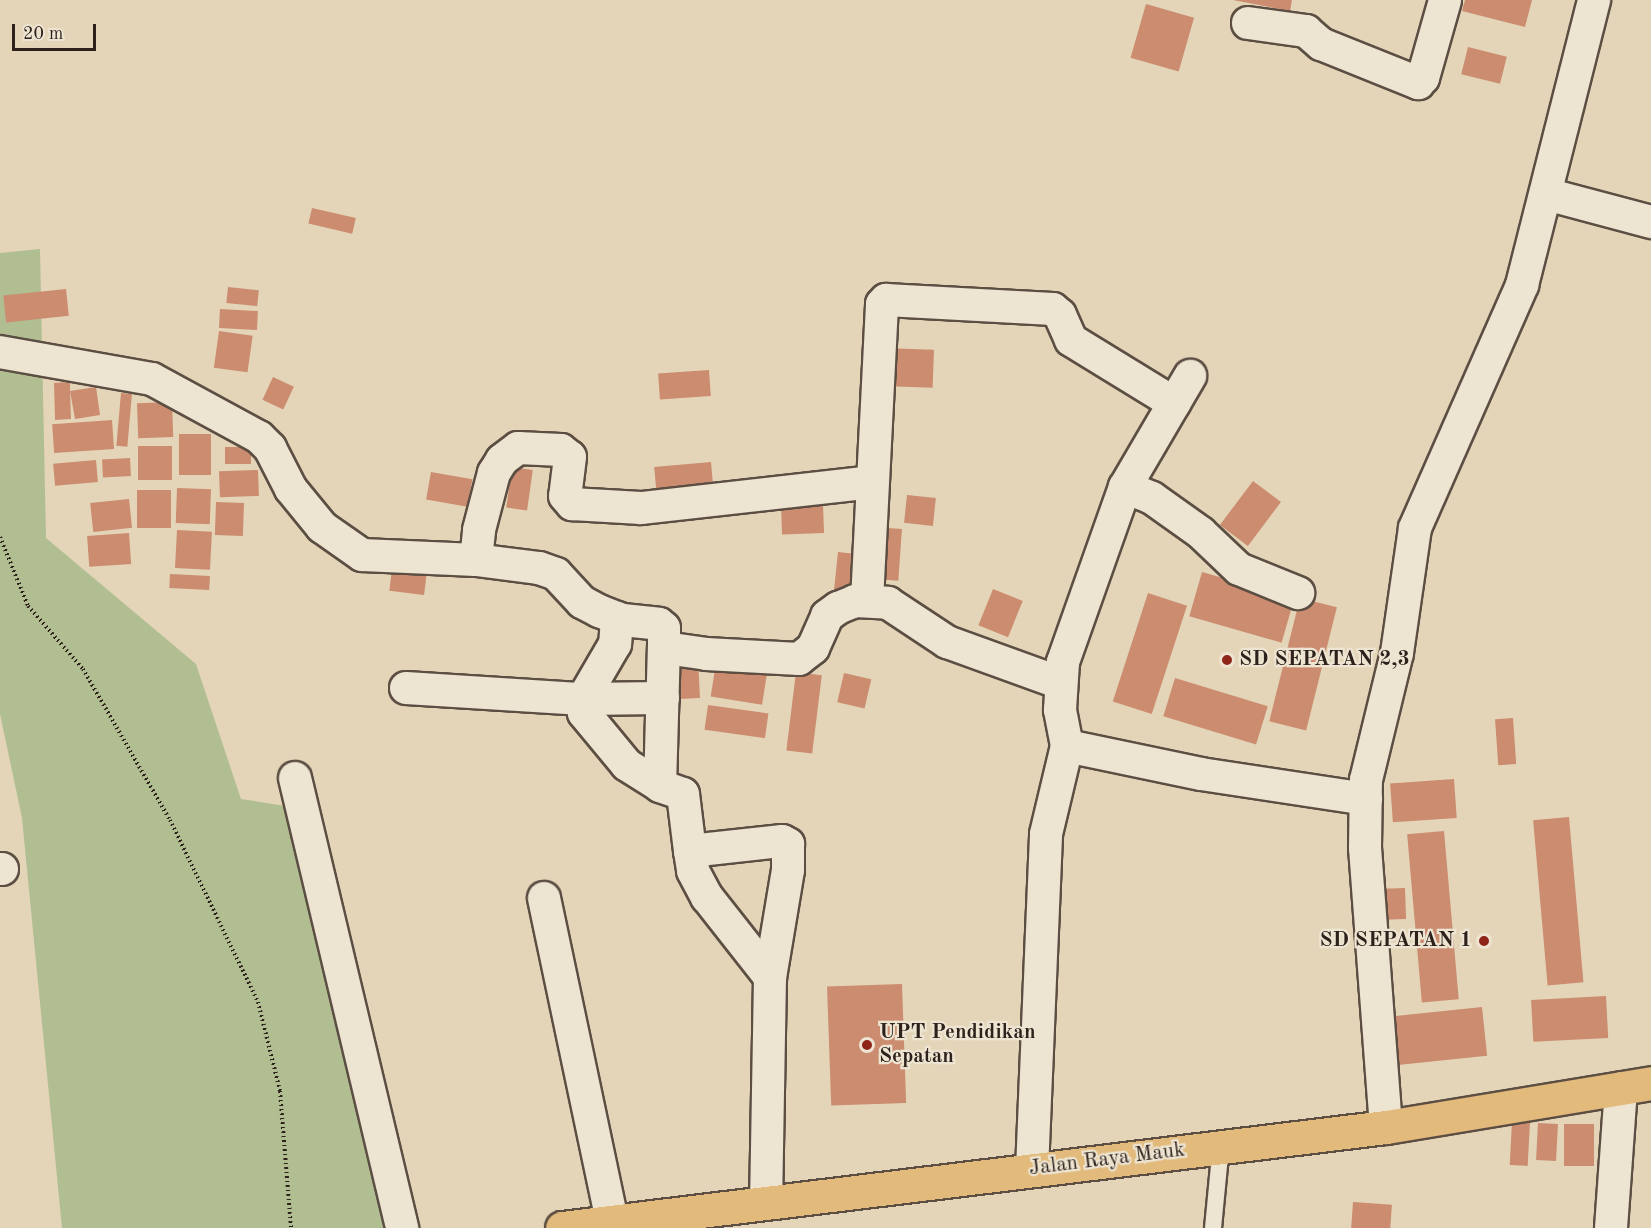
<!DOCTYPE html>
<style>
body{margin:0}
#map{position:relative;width:1651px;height:1228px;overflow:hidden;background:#e4d5b8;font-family:"Old Standard TT",serif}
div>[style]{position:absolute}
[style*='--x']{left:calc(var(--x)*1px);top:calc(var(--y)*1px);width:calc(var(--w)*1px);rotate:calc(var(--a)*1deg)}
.green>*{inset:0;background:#b0be92}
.building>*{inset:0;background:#cb8c70;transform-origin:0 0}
.path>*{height:4px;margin-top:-2px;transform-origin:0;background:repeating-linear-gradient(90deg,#2e211c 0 1.5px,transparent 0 4.5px)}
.roads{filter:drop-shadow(2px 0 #5c4e43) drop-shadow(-2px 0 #5c4e43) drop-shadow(0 2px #5c4e43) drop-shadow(0 -2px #5c4e43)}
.service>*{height:16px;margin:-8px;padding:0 8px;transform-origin:8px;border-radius:8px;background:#ede4d1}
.minor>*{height:32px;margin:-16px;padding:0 16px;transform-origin:16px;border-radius:16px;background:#ede4d1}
.primary>*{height:33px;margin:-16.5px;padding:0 16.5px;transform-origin:16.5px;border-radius:16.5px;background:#e2ba7c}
.dots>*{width:16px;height:16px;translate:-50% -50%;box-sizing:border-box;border:3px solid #ede4d1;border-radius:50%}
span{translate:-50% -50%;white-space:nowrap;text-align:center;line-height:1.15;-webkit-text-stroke:4.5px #ede4d1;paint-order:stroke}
.poi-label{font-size:21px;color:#2e211c;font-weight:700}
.left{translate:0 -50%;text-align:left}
.right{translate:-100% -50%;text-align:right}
.street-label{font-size:21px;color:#2e211c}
.scale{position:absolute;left:12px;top:24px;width:84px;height:27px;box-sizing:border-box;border:3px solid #2e211c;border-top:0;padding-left:8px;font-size:18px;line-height:21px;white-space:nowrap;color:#2e211c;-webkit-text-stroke:4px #ede4d1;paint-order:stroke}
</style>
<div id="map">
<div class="green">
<i style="clip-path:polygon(40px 249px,46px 538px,196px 664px,241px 799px,317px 811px,395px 1228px,62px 1228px,22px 818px,0 714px,0 253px)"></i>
</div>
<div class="building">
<i style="clip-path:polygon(1233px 0,1292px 0,1290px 11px)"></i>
<i style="clip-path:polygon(1465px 0,1532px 0,1525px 27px,1462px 11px)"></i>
<i style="left:1146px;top:4px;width:50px;height:56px;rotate:16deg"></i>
<i style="left:1468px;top:47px;width:40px;height:28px;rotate:14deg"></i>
<i style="left:312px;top:208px;width:45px;height:16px;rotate:13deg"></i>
<i style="left:228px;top:287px;width:31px;height:16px;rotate:6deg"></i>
<i style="left:66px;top:289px;width:27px;height:63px;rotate:84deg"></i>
<i style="left:220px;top:309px;width:38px;height:19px;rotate:3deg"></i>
<i style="left:219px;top:331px;width:34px;height:37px;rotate:8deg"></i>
<i style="left:883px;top:348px;width:51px;height:38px;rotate:2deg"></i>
<i style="left:709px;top:370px;width:26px;height:51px;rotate:86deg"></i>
<i style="left:273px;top:377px;width:23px;height:25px;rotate:25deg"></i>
<i style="clip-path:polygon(70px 382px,70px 391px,96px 387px,100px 415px,75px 419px,70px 391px,71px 419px,55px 420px,54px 383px)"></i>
<i style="left:121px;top:393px;width:11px;height:53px;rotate:5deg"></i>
<i style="left:172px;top:402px;width:35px;height:35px;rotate:88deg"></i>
<i style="left:112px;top:420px;width:29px;height:60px;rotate:86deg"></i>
<i style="left:179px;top:434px;width:32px;height:41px"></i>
<i style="left:138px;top:446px;width:34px;height:34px"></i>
<i style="left:251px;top:447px;width:17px;height:26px;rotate:90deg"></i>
<i style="left:130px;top:458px;width:18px;height:28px;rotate:87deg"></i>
<i style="left:96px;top:460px;width:22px;height:43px;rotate:85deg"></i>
<i style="left:711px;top:462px;width:34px;height:57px;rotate:85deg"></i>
<i style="left:512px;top:467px;width:21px;height:41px;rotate:8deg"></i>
<i style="left:258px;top:470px;width:26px;height:39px;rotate:88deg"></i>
<i style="left:431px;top:472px;width:42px;height:28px;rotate:10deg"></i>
<i style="left:1253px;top:481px;width:35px;height:55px;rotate:37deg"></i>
<i style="left:177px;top:488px;width:34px;height:35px;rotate:2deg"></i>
<i style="left:137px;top:490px;width:34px;height:38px"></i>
<i style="left:907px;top:495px;width:29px;height:28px;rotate:6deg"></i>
<i style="left:129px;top:499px;width:29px;height:39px;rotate:84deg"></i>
<i style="left:244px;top:503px;width:33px;height:28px;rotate:92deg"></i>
<i style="left:823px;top:504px;width:29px;height:42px;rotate:88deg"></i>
<i style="left:874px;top:527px;width:28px;height:52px;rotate:4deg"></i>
<i style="left:177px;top:530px;width:35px;height:38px;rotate:3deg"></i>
<i style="left:129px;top:533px;width:31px;height:42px;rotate:86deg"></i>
<i style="left:838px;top:552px;width:30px;height:42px;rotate:6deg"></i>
<i style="left:392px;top:569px;width:35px;height:22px;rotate:7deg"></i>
<i style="left:1202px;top:572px;width:96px;height:46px;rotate:16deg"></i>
<i style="left:170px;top:574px;width:40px;height:14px;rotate:3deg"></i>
<i style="left:993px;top:589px;width:32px;height:39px;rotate:22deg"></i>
<i style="left:1148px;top:593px;width:41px;height:114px;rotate:18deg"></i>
<i style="left:1300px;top:598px;width:38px;height:127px;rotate:14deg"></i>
<i style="left:698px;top:660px;width:38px;height:27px;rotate:87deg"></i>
<i style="left:716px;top:663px;width:52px;height:34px;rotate:9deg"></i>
<i style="left:796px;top:672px;width:26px;height:79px;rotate:7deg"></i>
<i style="left:844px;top:673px;width:28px;height:30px;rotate:13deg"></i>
<i style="left:1175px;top:678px;width:97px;height:40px;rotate:17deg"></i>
<i style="left:708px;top:705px;width:61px;height:25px;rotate:8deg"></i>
<i style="left:1513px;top:718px;width:46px;height:18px;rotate:86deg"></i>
<i style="left:1454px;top:779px;width:39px;height:64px;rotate:86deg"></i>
<i style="left:1569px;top:817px;width:166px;height:36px;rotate:85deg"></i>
<i style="left:1444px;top:831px;width:169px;height:37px;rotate:85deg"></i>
<i style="left:1405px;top:888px;width:31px;height:30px;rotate:88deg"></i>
<i style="left:902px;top:984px;width:119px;height:75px;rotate:88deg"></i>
<i style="left:1606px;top:996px;width:42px;height:75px;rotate:87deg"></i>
<i style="left:1482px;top:1007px;width:49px;height:92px;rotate:84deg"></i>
<i style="left:1512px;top:1121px;width:18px;height:44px;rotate:3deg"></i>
<i style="left:1538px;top:1123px;width:20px;height:37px;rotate:3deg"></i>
<i style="left:1564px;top:1124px;width:30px;height:42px"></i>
<i style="left:1353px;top:1202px;width:39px;height:26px;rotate:4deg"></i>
</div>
<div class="path">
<i style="--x:0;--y:537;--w:74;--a:67.9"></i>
<i style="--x:28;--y:606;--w:84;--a:48.9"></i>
<i style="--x:83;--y:669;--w:174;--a:60.1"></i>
<i style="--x:170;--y:820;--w:202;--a:64.2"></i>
<i style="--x:258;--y:1002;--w:92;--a:76.1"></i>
<i style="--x:280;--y:1091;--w:137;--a:85.4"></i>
</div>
<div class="roads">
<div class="service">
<i style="--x:1213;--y:1228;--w:83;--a:-84.5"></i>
</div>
<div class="minor">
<i style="--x:1248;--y:23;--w:59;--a:7.9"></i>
<i style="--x:1306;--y:31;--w:20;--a:41"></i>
<i style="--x:1321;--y:44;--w:105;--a:21.9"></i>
<i style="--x:1418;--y:83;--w:7;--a:-45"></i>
<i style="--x:1423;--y:78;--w:81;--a:-74.2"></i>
<i style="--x:1546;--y:194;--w:109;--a:14.9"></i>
<i style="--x:0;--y:352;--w:154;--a:10.1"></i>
<i style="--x:152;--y:379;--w:122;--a:28.5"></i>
<i style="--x:259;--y:437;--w:16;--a:45"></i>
<i style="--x:270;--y:448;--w:46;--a:62.9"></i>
<i style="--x:291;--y:489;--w:49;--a:50.8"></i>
<i style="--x:322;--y:527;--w:49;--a:35"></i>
<i style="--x:362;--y:555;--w:114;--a:2.5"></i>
<i style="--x:476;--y:560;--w:64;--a:7.2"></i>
<i style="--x:539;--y:568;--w:18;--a:19"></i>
<i style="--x:556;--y:574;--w:38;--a:47"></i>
<i style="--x:582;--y:602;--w:19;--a:28"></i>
<i style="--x:599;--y:611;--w:26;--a:21"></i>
<i style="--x:623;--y:620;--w:36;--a:6"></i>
<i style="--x:659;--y:624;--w:6;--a:39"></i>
<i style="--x:664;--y:628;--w:16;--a:90"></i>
<i style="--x:664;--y:644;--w:9;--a:32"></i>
<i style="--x:672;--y:649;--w:34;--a:8"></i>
<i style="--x:706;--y:654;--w:93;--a:3.1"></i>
<i style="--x:799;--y:659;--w:18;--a:-38"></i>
<i style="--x:813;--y:648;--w:35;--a:-66"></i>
<i style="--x:827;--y:616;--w:14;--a:-36"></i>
<i style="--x:838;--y:608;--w:18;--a:-22"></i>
<i style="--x:855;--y:601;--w:33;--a:3"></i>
<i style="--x:888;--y:603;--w:71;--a:33.5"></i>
<i style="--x:947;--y:642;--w:120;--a:19.9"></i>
<i style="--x:1125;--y:487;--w:29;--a:22"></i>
<i style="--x:1152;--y:498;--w:60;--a:35.5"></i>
<i style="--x:1201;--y:533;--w:52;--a:43.5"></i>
<i style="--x:1239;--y:569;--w:64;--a:22.1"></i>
<i style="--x:476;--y:560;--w:30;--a:-84"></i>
<i style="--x:479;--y:530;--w:59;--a:-75.3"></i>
<i style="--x:494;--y:473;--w:15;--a:-58"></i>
<i style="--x:502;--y:460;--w:20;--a:-37"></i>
<i style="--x:518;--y:448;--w:43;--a:2.7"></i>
<i style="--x:561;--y:450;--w:11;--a:38"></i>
<i style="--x:570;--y:457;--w:39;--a:97"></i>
<i style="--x:565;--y:496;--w:11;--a:49"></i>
<i style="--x:572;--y:504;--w:69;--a:3.3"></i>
<i style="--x:641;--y:508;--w:233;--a:-6.4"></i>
<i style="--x:867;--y:601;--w:297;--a:-87.1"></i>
<i style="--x:882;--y:304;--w:6;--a:-45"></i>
<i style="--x:886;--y:300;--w:167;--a:3.1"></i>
<i style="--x:1053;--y:309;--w:9;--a:41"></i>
<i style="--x:1060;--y:315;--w:27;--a:66"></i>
<i style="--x:1071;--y:340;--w:121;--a:31.5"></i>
<i style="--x:617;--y:618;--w:26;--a:94"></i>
<i style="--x:615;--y:644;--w:64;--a:120.2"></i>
<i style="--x:583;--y:699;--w:14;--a:86"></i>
<i style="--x:584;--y:713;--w:67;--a:50.4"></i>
<i style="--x:627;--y:765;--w:39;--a:32"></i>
<i style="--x:664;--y:644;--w:142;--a:91.6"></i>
<i style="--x:660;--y:786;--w:24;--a:19"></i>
<i style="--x:683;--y:794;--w:57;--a:83"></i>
<i style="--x:690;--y:851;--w:93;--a:-6.2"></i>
<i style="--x:782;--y:841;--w:7;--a:27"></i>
<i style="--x:788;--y:844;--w:26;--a:90"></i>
<i style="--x:788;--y:870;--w:109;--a:99.5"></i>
<i style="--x:770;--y:977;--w:226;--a:91"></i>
<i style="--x:406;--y:688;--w:177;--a:3.6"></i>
<i style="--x:583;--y:699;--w:80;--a:-0.7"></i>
<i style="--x:1067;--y:746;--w:137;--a:11.8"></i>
<i style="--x:1201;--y:774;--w:167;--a:8.6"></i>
<i style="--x:295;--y:778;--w:463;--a:76.6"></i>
<i style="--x:690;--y:851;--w:20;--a:81"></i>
<i style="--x:693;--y:871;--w:30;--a:62"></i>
<i style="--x:707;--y:897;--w:102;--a:51.8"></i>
<i style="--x:0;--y:869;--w:2;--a:0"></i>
<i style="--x:544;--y:898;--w:329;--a:78.1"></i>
<i style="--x:1386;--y:1127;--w:280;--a:-94.3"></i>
<i style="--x:1365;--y:848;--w:68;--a:-89.2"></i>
<i style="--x:1366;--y:780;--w:131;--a:-76.3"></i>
<i style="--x:1397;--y:653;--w:126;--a:-81.8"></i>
<i style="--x:1415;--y:528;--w:266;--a:-66.2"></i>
<i style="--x:1522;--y:285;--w:294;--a:-75.8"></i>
<i style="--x:1032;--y:1170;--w:336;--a:-87.6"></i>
<i style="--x:1046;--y:834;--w:90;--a:-76.6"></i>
<i style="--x:1067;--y:746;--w:37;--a:-101"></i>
<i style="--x:1060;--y:710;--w:48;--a:-86.4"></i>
<i style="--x:1063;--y:662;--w:186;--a:-70.5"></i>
<i style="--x:1125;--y:487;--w:129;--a:-59.6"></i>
<i style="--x:1611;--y:1228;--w:140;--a:-85.9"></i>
</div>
<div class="primary">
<i style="--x:562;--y:1228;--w:830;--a:-6.99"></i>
<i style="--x:1386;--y:1127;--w:269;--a:-9.4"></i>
</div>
</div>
<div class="dots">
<i style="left:1227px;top:660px;background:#8f2418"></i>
<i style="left:1484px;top:941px;background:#8f2418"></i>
<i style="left:867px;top:1045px;background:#8f2418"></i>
</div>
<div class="poi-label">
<span class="left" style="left:1239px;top:660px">SD SEPATAN 2,3</span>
<span class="right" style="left:1472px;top:941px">SD SEPATAN 1</span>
<span class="left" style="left:879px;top:1045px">UPT Pendidikan<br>Sepatan</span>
</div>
<div class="street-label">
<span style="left:1107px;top:1160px;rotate:-7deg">Jalan Raya Mauk</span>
</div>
<div class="scale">20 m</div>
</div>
